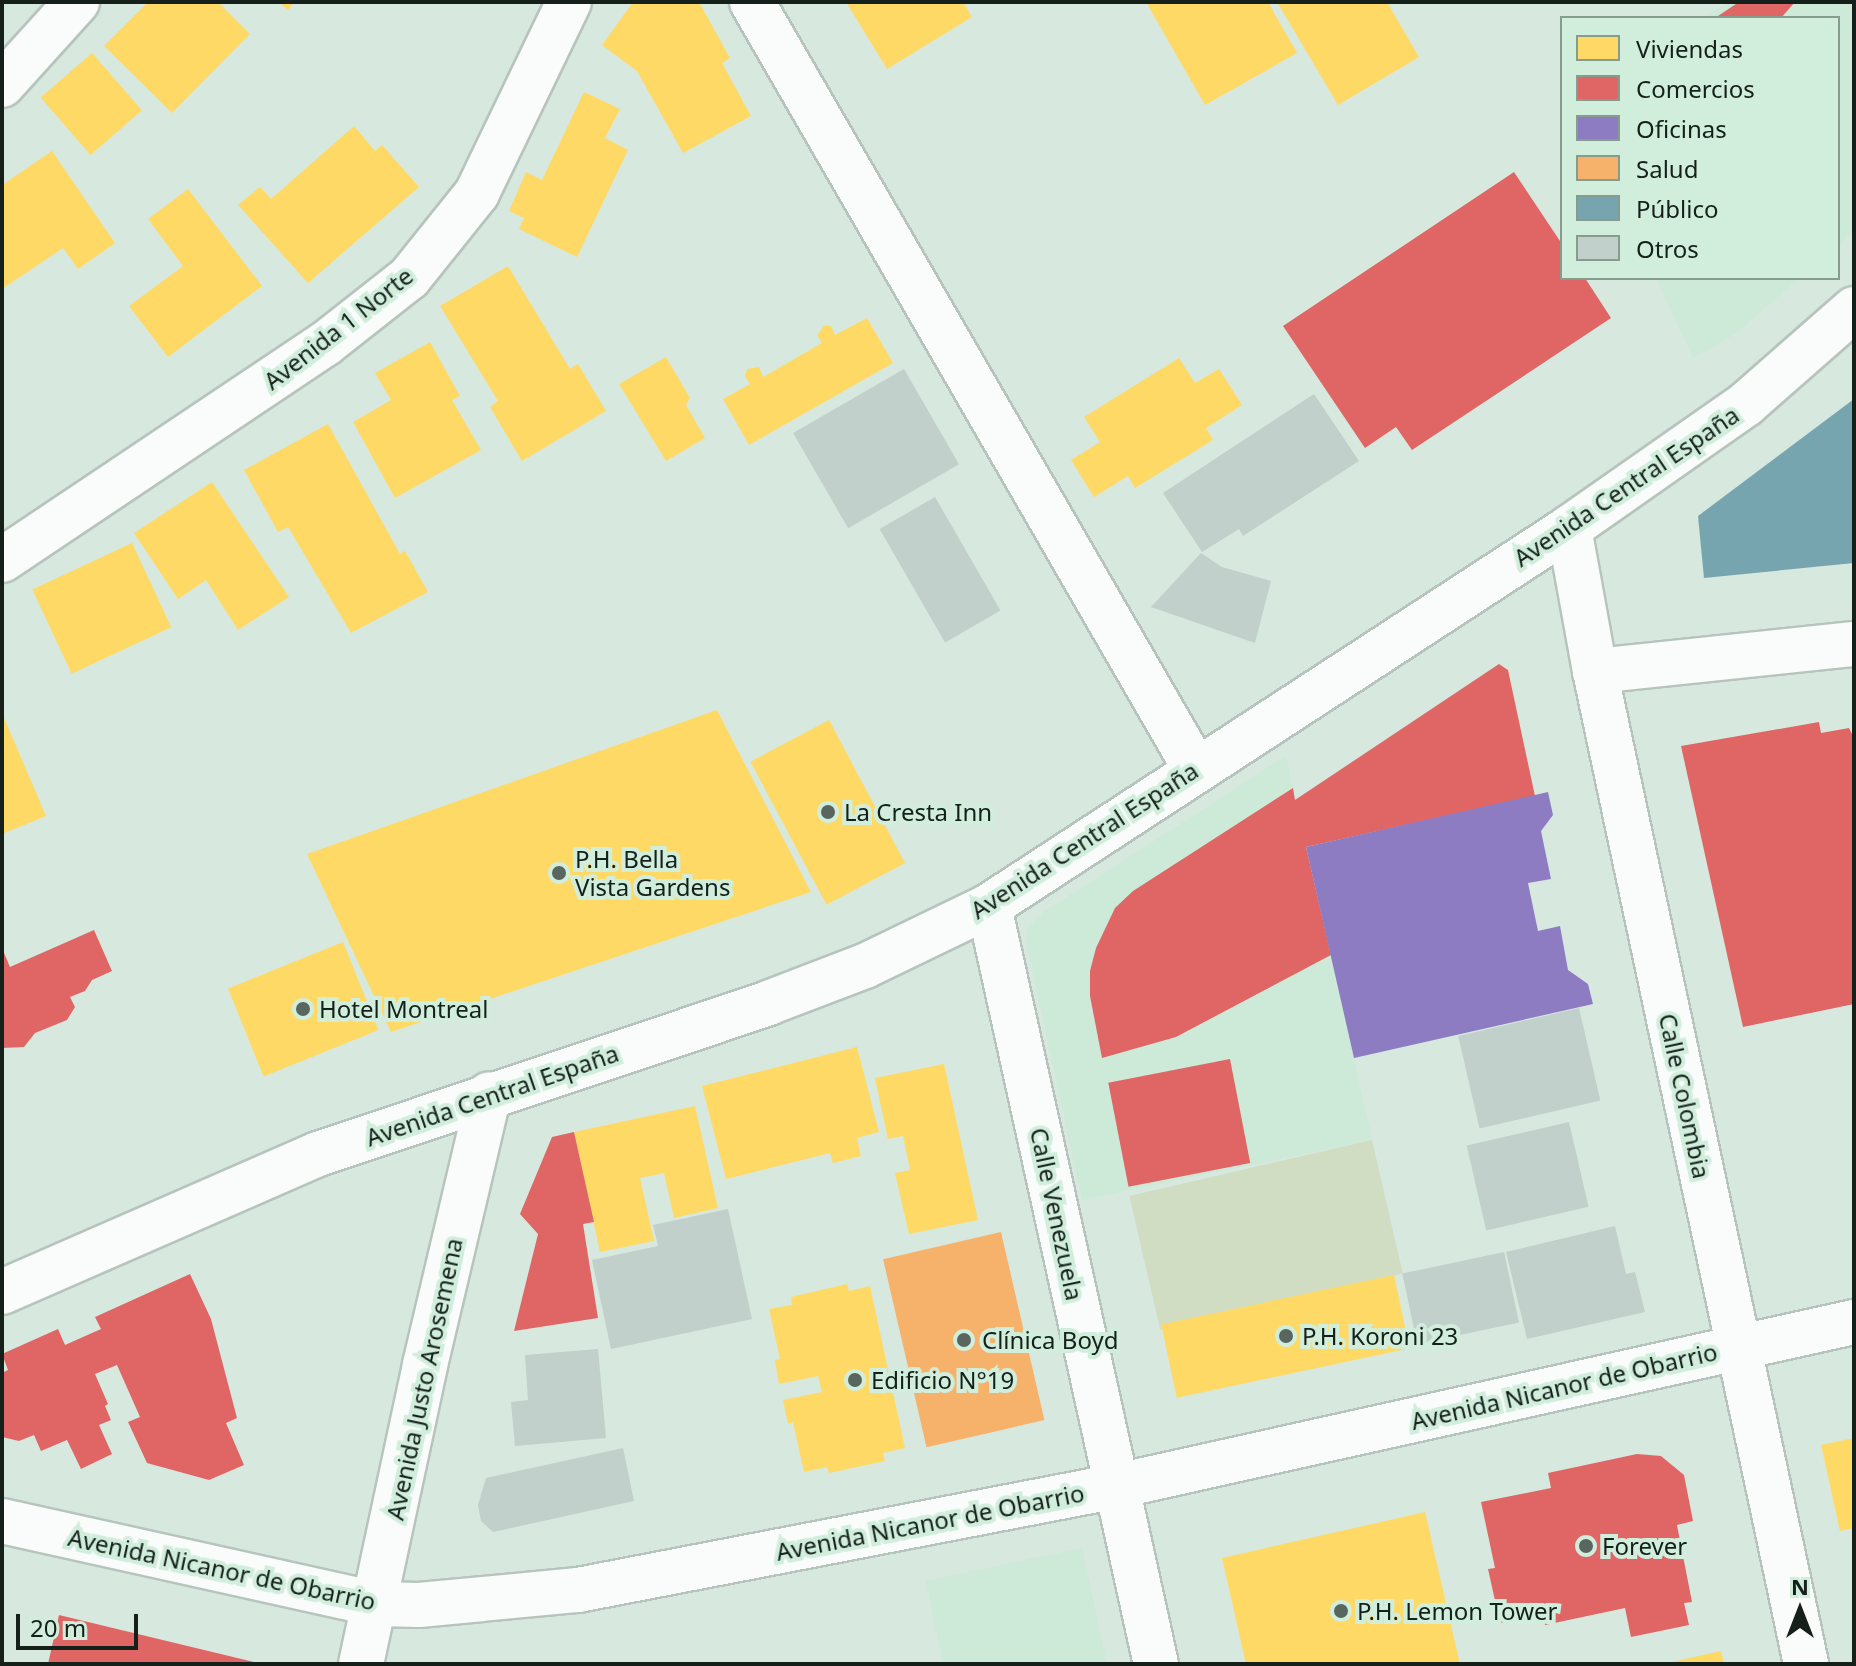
<!DOCTYPE html>
<meta charset="utf-8">
<style>
body{margin:0}
#map{position:relative;width:1856px;height:1666px;overflow:hidden;background:#d7e8de;font-family:"Noto Sans",sans-serif}
div>[style]{position:absolute}
[style*='--x']{left:calc(var(--x)*1px);top:calc(var(--y)*1px);width:calc(var(--w)*1px);rotate:calc(var(--a)*1deg)}
.built>*{inset:0;background:#cde9d8}
.green>*{inset:0;background:#d0ddc2;transform-origin:0 0}
.homes>*{inset:0;background:#ffd966;transform-origin:0 0}
.shops>*{inset:0;background:#e06666;transform-origin:0 0}
.offices>*{inset:0;background:#8e7cc3}
.health>*{inset:0;background:#f6b26b;transform-origin:0 0}
.public>*{inset:0;background:#76a5af}
.building>*{inset:0;background:#c1d0ca;transform-origin:0 0}
.roads{filter:drop-shadow(2px 0 #b7c4bd) drop-shadow(-2px 0 #b7c4bd) drop-shadow(0 2px #b7c4bd) drop-shadow(0 -2px #b7c4bd)}
.minor>*{height:44px;margin:-22px;padding:0 22px;transform-origin:22px;border-radius:22px;background:#f9fcfa}
.tertiary>*{height:44px;margin:-22px;padding:0 22px;transform-origin:22px;border-radius:22px;background:#f9fcfa}
.secondary>*{height:44px;margin:-22px;padding:0 22px;transform-origin:22px;border-radius:22px;background:#f9fcfa}
.dots>*{width:22px;height:22px;translate:-50% -50%;box-sizing:border-box;border:4px solid #d1eedd;border-radius:50%}
span{translate:-50% -50%;white-space:nowrap;text-align:center;line-height:1.15;-webkit-text-stroke:8px #d1eedd;paint-order:stroke}
.street-label{font-size:24px;color:#15201a}
.poi-label{font-size:24px;color:#15201a}
.left{translate:0 -50%;text-align:left}
.frame{position:absolute;inset:0;border:4px solid #15201a;pointer-events:none}
.legend{position:absolute;left:1560px;top:16px;width:280px;height:264px;box-sizing:border-box;background:#d1eedd;border:2px solid #869c8f;margin:0;padding:10px 14px;list-style:none;font-size:24px;color:#15201a}
.legend li{display:flex;align-items:center;gap:16px;height:40px}
.legend b{width:40px;border:2px solid #869c8f}
.north{position:absolute;left:1760px;top:1570px;width:80px;height:80px;-webkit-text-stroke:6px #d1eedd;paint-order:stroke;rotate:0deg;font-size:22px;font-weight:700;line-height:32px;text-align:center;color:#15201a}
.north::after{content:'';display:block;margin:auto;width:28px;height:36px;background:#15201a;clip-path:polygon(50% 0,100% 100%,50% 72%,0 100%)}
.scale{position:absolute;left:16px;top:1614px;width:122px;height:36px;box-sizing:border-box;border:4px solid #15201a;border-top:0;padding-left:10px;font-size:24px;line-height:28px;white-space:nowrap;color:#15201a;-webkit-text-stroke:6px #d1eedd;paint-order:stroke}
</style>
<div id="map">
<div class="built">
<i style="clip-path:polygon(1728px 2px,1854px 2px,1854px 231px,1838px 245px,1838px 18px,1703px 18px)"></i>
<i style="clip-path:polygon(1656px 278px,1800px 278px,1735px 334px,1693px 358px)"></i>
<i style="clip-path:polygon(1286px 756px,1372px 1140px,1082px 1200px,1026px 941px,1028px 927px,1044px 912px)"></i>
<i style="clip-path:polygon(1082px 1548px,1107px 1664px,943px 1664px,926px 1581px)"></i>
</div>
<div class="green">
<i style="left:1372px;top:1140px;width:137px;height:249px;rotate:77deg"></i>
</div>
<div class="homes">
<i style="clip-path:polygon(148px 2px,218px 2px,250px 34px,172px 113px,104px 46px)"></i>
<i style="clip-path:polygon(278px 2px,294px 2px,288px 10px)"></i>
<i style="clip-path:polygon(633px 2px,699px 2px,730px 58px,722px 63px,751px 116px,683px 153px,637px 71px,602px 45px)"></i>
<i style="clip-path:polygon(846px 2px,963px 2px,972px 17px,887px 69px)"></i>
<i style="clip-path:polygon(1146px 2px,1268px 2px,1297px 53px,1205px 105px)"></i>
<i style="clip-path:polygon(1277px 2px,1387px 2px,1419px 57px,1338px 105px)"></i>
<i style="left:92px;top:53px;width:76px;height:68px;rotate:49deg"></i>
<i style="clip-path:polygon(584px 92px,620px 109px,605px 138px,628px 150px,577px 257px,519px 229px,524px 218px,509px 211px,526px 172px,542px 180px)"></i>
<i style="clip-path:polygon(354px 126px,375px 151px,382px 145px,419px 187px,308px 283px,238px 205px,260px 187px,271px 199px)"></i>
<i style="clip-path:polygon(52px 151px,115px 243px,78px 269px,63px 248px,2px 289px,2px 185px)"></i>
<i style="clip-path:polygon(188px 189px,262px 286px,168px 357px,129px 306px,183px 266px,148px 219px)"></i>
<i style="clip-path:polygon(508px 266px,570px 369px,578px 364px,606px 411px,522px 461px,490px 407px,498px 401px,440px 306px)"></i>
<i style="clip-path:polygon(867px 318px,893px 363px,749px 445px,723px 399px,750px 384px,745px 376px,747px 369px,759px 367px,763px 377px,822px 343px,817px 335px,824px 326px,831px 326px,835px 335px)"></i>
<i style="clip-path:polygon(430px 342px,460px 396px,452px 400px,481px 450px,395px 498px,353px 422px,391px 400px,375px 373px)"></i>
<i style="clip-path:polygon(666px 357px,690px 398px,686px 405px,705px 438px,666px 461px,619px 384px)"></i>
<i style="clip-path:polygon(1179px 358px,1195px 383px,1219px 369px,1242px 405px,1206px 428px,1213px 440px,1135px 488px,1128px 476px,1094px 497px,1071px 460px,1100px 442px,1084px 417px)"></i>
<i style="clip-path:polygon(328px 424px,400px 554px,405px 551px,428px 592px,351px 633px,288px 527px,278px 532px,244px 470px)"></i>
<i style="clip-path:polygon(212px 482px,289px 597px,238px 630px,206px 580px,178px 599px,134px 533px)"></i>
<i style="left:132px;top:543px;width:93px;height:110px;rotate:65deg"></i>
<i style="clip-path:polygon(717px 710px,811px 892px,391px 1032px,307px 854px)"></i>
<i style="clip-path:polygon(2px 713px,46px 816px,2px 834px)"></i>
<i style="left:829px;top:720px;width:162px;height:89px;rotate:62deg"></i>
<i style="left:343px;top:942px;width:95px;height:124px;rotate:68deg"></i>
<i style="clip-path:polygon(857px 1047px,879px 1132px,857px 1138px,861px 1156px,833px 1163px,830px 1153px,726px 1179px,702px 1086px)"></i>
<i style="clip-path:polygon(944px 1064px,978px 1220px,909px 1234px,895px 1173px,910px 1170px,903px 1136px,888px 1139px,875px 1078px)"></i>
<i style="clip-path:polygon(695px 1106px,718px 1208px,674px 1218px,664px 1173px,640px 1178px,654px 1241px,600px 1252px,574px 1132px)"></i>
<i style="left:1394px;top:1275px;width:75px;height:238px;rotate:78deg"></i>
<i style="clip-path:polygon(847px 1284px,849px 1291px,870px 1286px,905px 1448px,883px 1453px,885px 1461px,829px 1473px,827px 1467px,804px 1472px,793px 1422px,788px 1424px,783px 1400px,822px 1392px,818px 1376px,779px 1384px,775px 1360px,780px 1359px,769px 1309px,792px 1305px,791px 1297px)"></i>
<i style="clip-path:polygon(1854px 1438px,1854px 1528px,1840px 1531px,1821px 1445px)"></i>
<i style="clip-path:polygon(1425px 1512px,1460px 1664px,1246px 1664px,1222px 1558px)"></i>
<i style="clip-path:polygon(1721px 1651px,1724px 1664px,1667px 1664px,1667px 1663px)"></i>
</div>
<div class="shops">
<i style="clip-path:polygon(1739px 2px,1795px 2px,1781px 18px,1715px 18px)"></i>
<i style="clip-path:polygon(1514px 172px,1562px 244px,1562px 278px,1585px 278px,1611px 318px,1412px 450px,1396px 427px,1365px 448px,1283px 326px)"></i>
<i style="clip-path:polygon(1499px 664px,1508px 670px,1535px 796px,1306px 847px,1331px 955px,1176px 1037px,1102px 1058px,1090px 996px,1090px 971px,1096px 948px,1115px 908px,1133px 891px,1293px 788px,1295px 800px)"></i>
<i style="clip-path:polygon(1819px 722px,1821px 733px,1849px 728px,1854px 738px,1854px 1004px,1743px 1027px,1681px 746px)"></i>
<i style="clip-path:polygon(94px 930px,112px 971px,92px 980px,85px 991px,70px 997px,75px 1007px,67px 1020px,35px 1033px,24px 1047px,2px 1048px,2px 948px,10px 967px)"></i>
<i style="left:1230px;top:1059px;width:106px;height:124px;rotate:79deg"></i>
<i style="clip-path:polygon(574px 1132px,594px 1222px,583px 1224px,598px 1318px,514px 1331px,538px 1234px,520px 1214px,552px 1137px)"></i>
<i style="clip-path:polygon(190px 1274px,211px 1319px,237px 1418px,226px 1423px,244px 1465px,209px 1480px,147px 1463px,128px 1422px,140px 1417px,117px 1365px,95px 1374px,108px 1404px,105px 1406px,111px 1420px,99px 1425px,112px 1454px,81px 1469px,67px 1440px,41px 1451px,34px 1435px,19px 1441px,2px 1437px,2px 1373px,8px 1370px,2px 1354px,58px 1329px,65px 1345px,101px 1329px,95px 1317px)"></i>
<i style="clip-path:polygon(1637px 1454px,1661px 1456px,1684px 1475px,1693px 1521px,1677px 1525px,1692px 1602px,1684px 1603px,1689px 1625px,1631px 1637px,1625px 1608px,1545px 1625px,1543px 1614px,1500px 1623px,1488px 1569px,1495px 1568px,1481px 1502px,1551px 1488px,1548px 1473px)"></i>
<i style="clip-path:polygon(59px 1615px,258px 1663px,258px 1664px,48px 1664px)"></i>
</div>
<div class="offices">
<i style="clip-path:polygon(1548px 792px,1553px 815px,1541px 831px,1551px 879px,1528px 883px,1538px 931px,1560px 926px,1568px 970px,1588px 984px,1593px 1004px,1354px 1058px,1306px 847px)"></i>
</div>
<div class="health">
<i style="left:1001px;top:1232px;width:193px;height:121px;rotate:77deg"></i>
</div>
<div class="public">
<i style="clip-path:polygon(1854px 399px,1854px 563px,1704px 578px,1698px 516px)"></i>
</div>
<div class="building">
<i style="left:904px;top:369px;width:110px;height:128px;rotate:60deg"></i>
<i style="clip-path:polygon(1314px 394px,1359px 461px,1243px 536px,1239px 529px,1202px 552px,1163px 493px)"></i>
<i style="left:935px;top:497px;width:131px;height:64px;rotate:60deg"></i>
<i style="clip-path:polygon(1201px 553px,1222px 567px,1271px 581px,1255px 643px,1151px 607px)"></i>
<i style="left:1579px;top:1008px;width:95px;height:124px;rotate:77deg"></i>
<i style="left:1569px;top:1122px;width:87px;height:105px;rotate:77deg"></i>
<i style="clip-path:polygon(728px 1209px,752px 1319px,611px 1349px,592px 1260px,658px 1246px,653px 1225px)"></i>
<i style="clip-path:polygon(1615px 1226px,1626px 1274px,1635px 1272px,1645px 1312px,1527px 1339px,1506px 1252px)"></i>
<i style="left:1504px;top:1252px;width:72px;height:104px;rotate:78deg"></i>
<i style="clip-path:polygon(598px 1349px,606px 1438px,515px 1446px,511px 1402px,528px 1400px,525px 1355px)"></i>
<i style="clip-path:polygon(623px 1448px,634px 1501px,493px 1532px,481px 1521px,478px 1505px,486px 1478px)"></i>
</div>
<div class="roads">
<div class="minor">
<i style="--x:752;--y:2;--w:885;--a:59.96"></i>
<i style="--x:2;--y:85;--w:112;--a:-47.9"></i>
<i style="--x:1569;--y:528;--w:145;--a:79.7"></i>
<i style="--x:1595;--y:671;--w:1015;--a:78"></i>
<i style="--x:2;--y:560;--w:389;--a:-33.8"></i>
<i style="--x:325;--y:344;--w:107;--a:-38.2"></i>
<i style="--x:409;--y:278;--w:109;--a:-51.3"></i>
<i style="--x:477;--y:193;--w:212;--a:-64.3"></i>
<i style="--x:1595;--y:671;--w:260;--a:-6"></i>
<i style="--x:989;--y:906;--w:776;--a:77.58"></i>
</div>
<div class="tertiary">
<i style="--x:361;--y:1664;--w:306;--a:-77.9"></i>
<i style="--x:425;--y:1365;--w:278;--a:-76.7"></i>
</div>
<div class="secondary">
<i style="--x:2;--y:1292;--w:345;--a:-23.6"></i>
<i style="--x:318;--y:1154;--w:475;--a:-18.5"></i>
<i style="--x:768;--y:1003;--w:104;--a:-20.9"></i>
<i style="--x:865;--y:966;--w:138;--a:-25.8"></i>
<i style="--x:989;--y:906;--w:692;--a:-33.09"></i>
<i style="--x:1569;--y:528;--w:216;--a:-35"></i>
<i style="--x:1746;--y:404;--w:144;--a:-41.3"></i>
<i style="--x:2;--y:1521;--w:382;--a:12.5"></i>
<i style="--x:375;--y:1604;--w:44;--a:1.3"></i>
<i style="--x:419;--y:1605;--w:160;--a:-5.4"></i>
<i style="--x:578;--y:1590;--w:549;--a:-10.92"></i>
<i style="--x:1117;--y:1486;--w:755;--a:-12.55"></i>
</div>
</div>
<div class="dots">
<i style="left:828px;top:812px;background:#59665f"></i>
<i style="left:559px;top:873px;background:#59665f"></i>
<i style="left:303px;top:1009px;background:#59665f"></i>
<i style="left:1286px;top:1336px;background:#59665f"></i>
<i style="left:964px;top:1340px;background:#59665f"></i>
<i style="left:855px;top:1380px;background:#59665f"></i>
<i style="left:1586px;top:1546px;background:#59665f"></i>
<i style="left:1341px;top:1611px;background:#59665f"></i>
</div>
<div class="street-label">
<span style="left:338px;top:328px;rotate:-38deg">Avenida 1 Norte</span>
<span style="left:1626px;top:486px;rotate:-34deg">Avenida Central España</span>
<span style="left:1084px;top:840px;rotate:-33deg">Avenida Central España</span>
<span style="left:492px;top:1095px;rotate:-19deg">Avenida Central España</span>
<span style="left:1685px;top:1096px;rotate:78deg">Calle Colombia</span>
<span style="left:1057px;top:1214px;rotate:78deg">Calle Venezuela</span>
<span style="left:424px;top:1379px;rotate:-78deg">Avenida Justo Arosemena</span>
<span style="left:1564px;top:1386px;rotate:-13deg">Avenida Nicanor de Obarrio</span>
<span style="left:930px;top:1522px;rotate:-11deg">Avenida Nicanor de Obarrio</span>
<span style="left:222px;top:1569px;rotate:12deg">Avenida Nicanor de Obarrio</span>
</div>
<div class="poi-label">
<span class="left" style="left:844px;top:812px">La Cresta Inn</span>
<span class="left" style="left:575px;top:873px">P.H. Bella<br>Vista Gardens</span>
<span class="left" style="left:319px;top:1009px">Hotel Montreal</span>
<span class="left" style="left:1302px;top:1336px">P.H. Koroni 23</span>
<span class="left" style="left:982px;top:1340px">Clínica Boyd</span>
<span class="left" style="left:871px;top:1380px">Edificio N°19</span>
<span class="left" style="left:1602px;top:1546px">Forever</span>
<span class="left" style="left:1357px;top:1611px">P.H. Lemon Tower</span>
</div>
<div class="frame"></div>
<ul class="legend">
<li><b style="height:22px;background:#ffd966"></b>Viviendas</li>
<li><b style="height:22px;background:#e06666"></b>Comercios</li>
<li><b style="height:22px;background:#8e7cc3"></b>Oficinas</li>
<li><b style="height:22px;background:#f6b26b"></b>Salud</li>
<li><b style="height:22px;background:#76a5af"></b>Público</li>
<li><b style="height:22px;background:#c1d0ca"></b>Otros</li>
</ul>
<div class="north">N</div>
<div class="scale">20 m</div>
</div>
